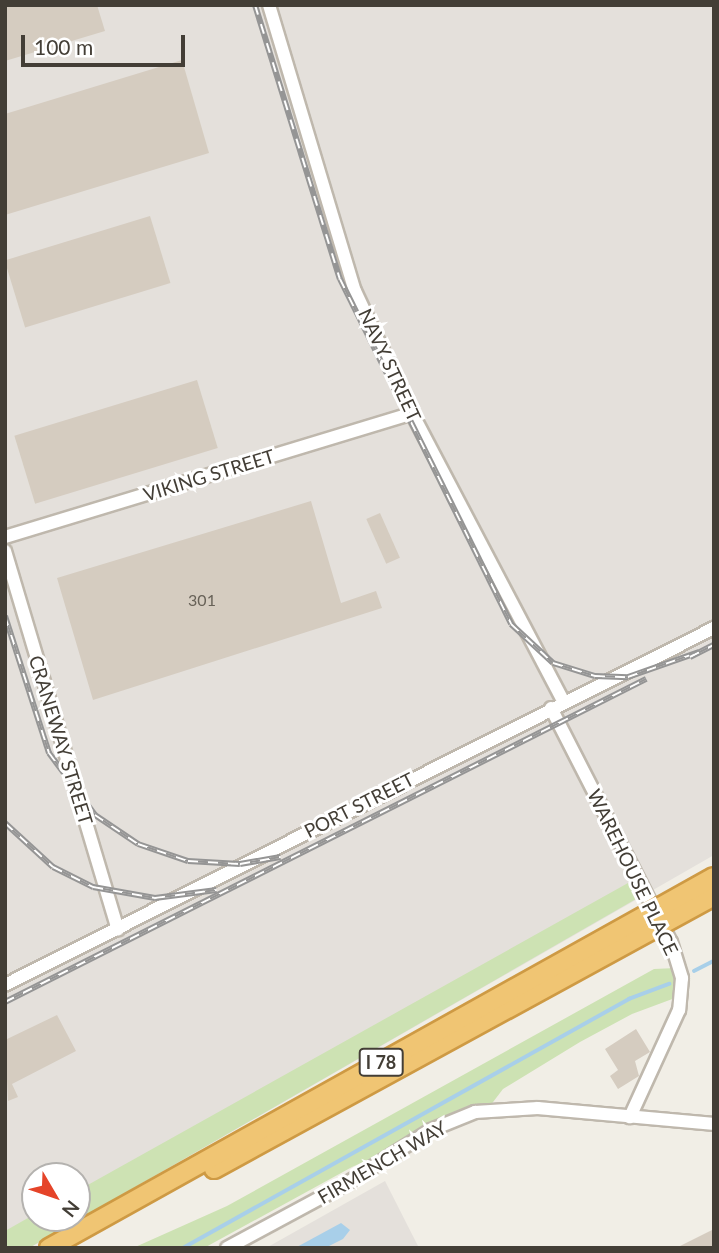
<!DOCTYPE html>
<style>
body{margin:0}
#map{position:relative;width:719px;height:1253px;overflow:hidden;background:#f1eee6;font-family:Lato,sans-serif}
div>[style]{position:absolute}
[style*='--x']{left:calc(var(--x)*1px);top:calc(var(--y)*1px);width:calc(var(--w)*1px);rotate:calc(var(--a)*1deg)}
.industrial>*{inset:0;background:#e4e0db}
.green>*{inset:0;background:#cde2b3}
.water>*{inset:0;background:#a8cfe9}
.stream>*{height:3.5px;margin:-1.75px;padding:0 1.75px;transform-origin:1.75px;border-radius:1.75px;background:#a8cfe9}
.building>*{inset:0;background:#d5ccc0;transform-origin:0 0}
.roads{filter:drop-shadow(2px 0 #bfb8ad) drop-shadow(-2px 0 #bfb8ad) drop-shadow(0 2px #bfb8ad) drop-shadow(0 -2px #bfb8ad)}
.minor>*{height:12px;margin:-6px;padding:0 6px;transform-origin:6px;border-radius:6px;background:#fff}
.rail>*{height:6px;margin-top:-3px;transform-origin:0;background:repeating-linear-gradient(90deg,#fff 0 10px,#959595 0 20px);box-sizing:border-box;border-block:2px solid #959595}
.bridges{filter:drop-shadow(2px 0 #ce9a44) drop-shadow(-2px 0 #ce9a44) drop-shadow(0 2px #ce9a44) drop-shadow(0 -2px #ce9a44)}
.highway-bridge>*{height:18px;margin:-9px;padding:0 9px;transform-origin:9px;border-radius:9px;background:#f0c573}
span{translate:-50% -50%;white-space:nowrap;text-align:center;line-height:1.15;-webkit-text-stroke:6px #fff;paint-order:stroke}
.number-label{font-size:16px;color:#686258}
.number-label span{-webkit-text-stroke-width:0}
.shield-label span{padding:2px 5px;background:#fff;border:2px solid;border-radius:5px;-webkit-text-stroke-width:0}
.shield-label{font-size:18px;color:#433e36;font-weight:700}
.street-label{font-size:19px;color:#433e36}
.frame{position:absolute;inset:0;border:7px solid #433e36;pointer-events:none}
.north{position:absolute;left:21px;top:1162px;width:70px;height:70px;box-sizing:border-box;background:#fff;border:2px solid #b4b2af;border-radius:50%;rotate:129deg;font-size:19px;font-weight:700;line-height:28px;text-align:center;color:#433e36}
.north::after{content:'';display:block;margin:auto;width:24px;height:32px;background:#e54429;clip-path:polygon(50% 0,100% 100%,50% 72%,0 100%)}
.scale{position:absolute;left:21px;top:35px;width:164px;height:32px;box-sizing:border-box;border:4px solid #433e36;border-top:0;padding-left:9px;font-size:21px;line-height:24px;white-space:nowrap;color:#433e36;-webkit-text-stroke:5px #fff;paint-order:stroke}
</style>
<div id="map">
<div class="industrial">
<i style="clip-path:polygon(evenodd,5px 5px,714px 5px,714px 855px,29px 1248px,5px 1248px,5px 5px,35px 1176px,77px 1176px,77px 1218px,35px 1218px,35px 1176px)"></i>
<i style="clip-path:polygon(385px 1181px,419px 1248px,266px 1248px)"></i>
</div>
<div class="green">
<i style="clip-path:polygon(628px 883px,636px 899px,29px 1248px,5px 1248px,5px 1231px,35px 1214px,35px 1218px,77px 1218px,77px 1191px)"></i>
<i style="clip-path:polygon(676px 968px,675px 998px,632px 1014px,580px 1042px,503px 1089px,490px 1106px,352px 1167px,204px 1248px,133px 1248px,227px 1206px,654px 969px)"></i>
</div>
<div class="water">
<i style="clip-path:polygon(341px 1223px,350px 1230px,343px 1239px,325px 1248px,295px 1248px)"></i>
</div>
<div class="stream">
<i style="--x:694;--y:971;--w:22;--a:-27"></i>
<i style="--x:183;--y:1248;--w:511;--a:-29.17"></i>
<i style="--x:629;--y:999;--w:43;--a:-20.6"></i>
</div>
<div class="building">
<i style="clip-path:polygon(5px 5px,97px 5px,105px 31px,5px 61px)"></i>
<i style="clip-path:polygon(182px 60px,209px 153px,5px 215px,5px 114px)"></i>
<i style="left:150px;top:216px;width:70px;height:152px;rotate:73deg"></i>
<i style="left:197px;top:380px;width:71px;height:191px;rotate:73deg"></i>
<i style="clip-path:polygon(311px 501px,341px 603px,376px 591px,382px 608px,93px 700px,57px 578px)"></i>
<i style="left:380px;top:513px;width:49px;height:15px;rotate:66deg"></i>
<i style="clip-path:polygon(57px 1015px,76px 1051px,12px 1084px,18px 1097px,8px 1101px,5px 1040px)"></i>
<i style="clip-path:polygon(636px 1029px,650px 1052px,635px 1061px,639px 1076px,618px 1089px,610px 1076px,618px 1070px,605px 1049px)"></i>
<i style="clip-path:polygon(714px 1229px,714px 1248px,676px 1248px)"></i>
</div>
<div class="roads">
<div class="minor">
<i style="--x:269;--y:5;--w:299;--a:73.3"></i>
<i style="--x:355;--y:291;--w:135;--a:65"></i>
<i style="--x:412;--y:413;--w:327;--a:62.3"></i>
<i style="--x:5;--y:537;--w:425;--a:-16.9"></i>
<i style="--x:5;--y:551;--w:395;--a:73.4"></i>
<i style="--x:551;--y:708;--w:263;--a:62.9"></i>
<i style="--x:671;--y:942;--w:38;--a:73"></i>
<i style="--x:682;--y:978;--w:32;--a:95"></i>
<i style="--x:679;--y:1010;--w:118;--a:114.6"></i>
<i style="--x:5;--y:985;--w:794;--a:-26.73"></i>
<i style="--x:227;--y:1248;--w:133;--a:-28.3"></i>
<i style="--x:344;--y:1185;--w:103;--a:-32.3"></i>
<i style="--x:431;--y:1130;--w:48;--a:-22.2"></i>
<i style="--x:475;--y:1112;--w:63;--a:-3.6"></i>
<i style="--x:538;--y:1108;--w:177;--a:5.2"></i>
</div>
</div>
<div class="rail">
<i style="--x:255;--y:5;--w:287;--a:72.8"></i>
<i style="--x:340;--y:279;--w:385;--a:63.6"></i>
<i style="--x:511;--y:624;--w:57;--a:42.9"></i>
<i style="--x:553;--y:663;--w:44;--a:17.2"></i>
<i style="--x:595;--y:676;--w:33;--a:2"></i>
<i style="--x:628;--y:677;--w:75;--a:-19.4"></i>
<i style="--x:5;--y:616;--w:144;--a:72.2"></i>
<i style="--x:49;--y:753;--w:77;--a:53.4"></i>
<i style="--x:95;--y:815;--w:52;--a:34"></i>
<i style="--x:138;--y:844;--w:53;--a:18.8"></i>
<i style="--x:188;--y:861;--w:52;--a:3.3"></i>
<i style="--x:240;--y:864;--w:41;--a:-9.9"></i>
<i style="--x:690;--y:657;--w:27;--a:-27"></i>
<i style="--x:5;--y:823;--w:65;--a:42.5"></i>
<i style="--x:53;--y:867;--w:45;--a:26.6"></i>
<i style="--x:93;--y:887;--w:63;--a:10.1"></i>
<i style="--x:155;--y:898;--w:62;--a:-7.5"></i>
<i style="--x:5;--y:1002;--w:718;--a:-26.74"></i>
</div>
<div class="bridges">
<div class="highway-bridge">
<i style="--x:214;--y:1169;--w:570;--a:-28.63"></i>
<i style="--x:49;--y:1248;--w:761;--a:-29.16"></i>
</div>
</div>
<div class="number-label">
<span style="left:202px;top:600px">301</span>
</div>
<div class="shield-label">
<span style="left:381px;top:1062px">I 78</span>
</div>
<div class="street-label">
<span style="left:390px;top:365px;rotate:65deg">NAVY STREET</span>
<span style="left:209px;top:475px;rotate:-17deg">VIKING STREET</span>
<span style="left:61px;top:740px;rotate:73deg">CRANEWAY STREET</span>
<span style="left:359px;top:805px;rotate:-27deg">PORT STREET</span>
<span style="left:633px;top:872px;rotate:64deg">WAREHOUSE PLACE</span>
<span style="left:382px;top:1162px;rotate:-30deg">FIRMENCH WAY</span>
</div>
<div class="frame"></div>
<div class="north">N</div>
<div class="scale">100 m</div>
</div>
